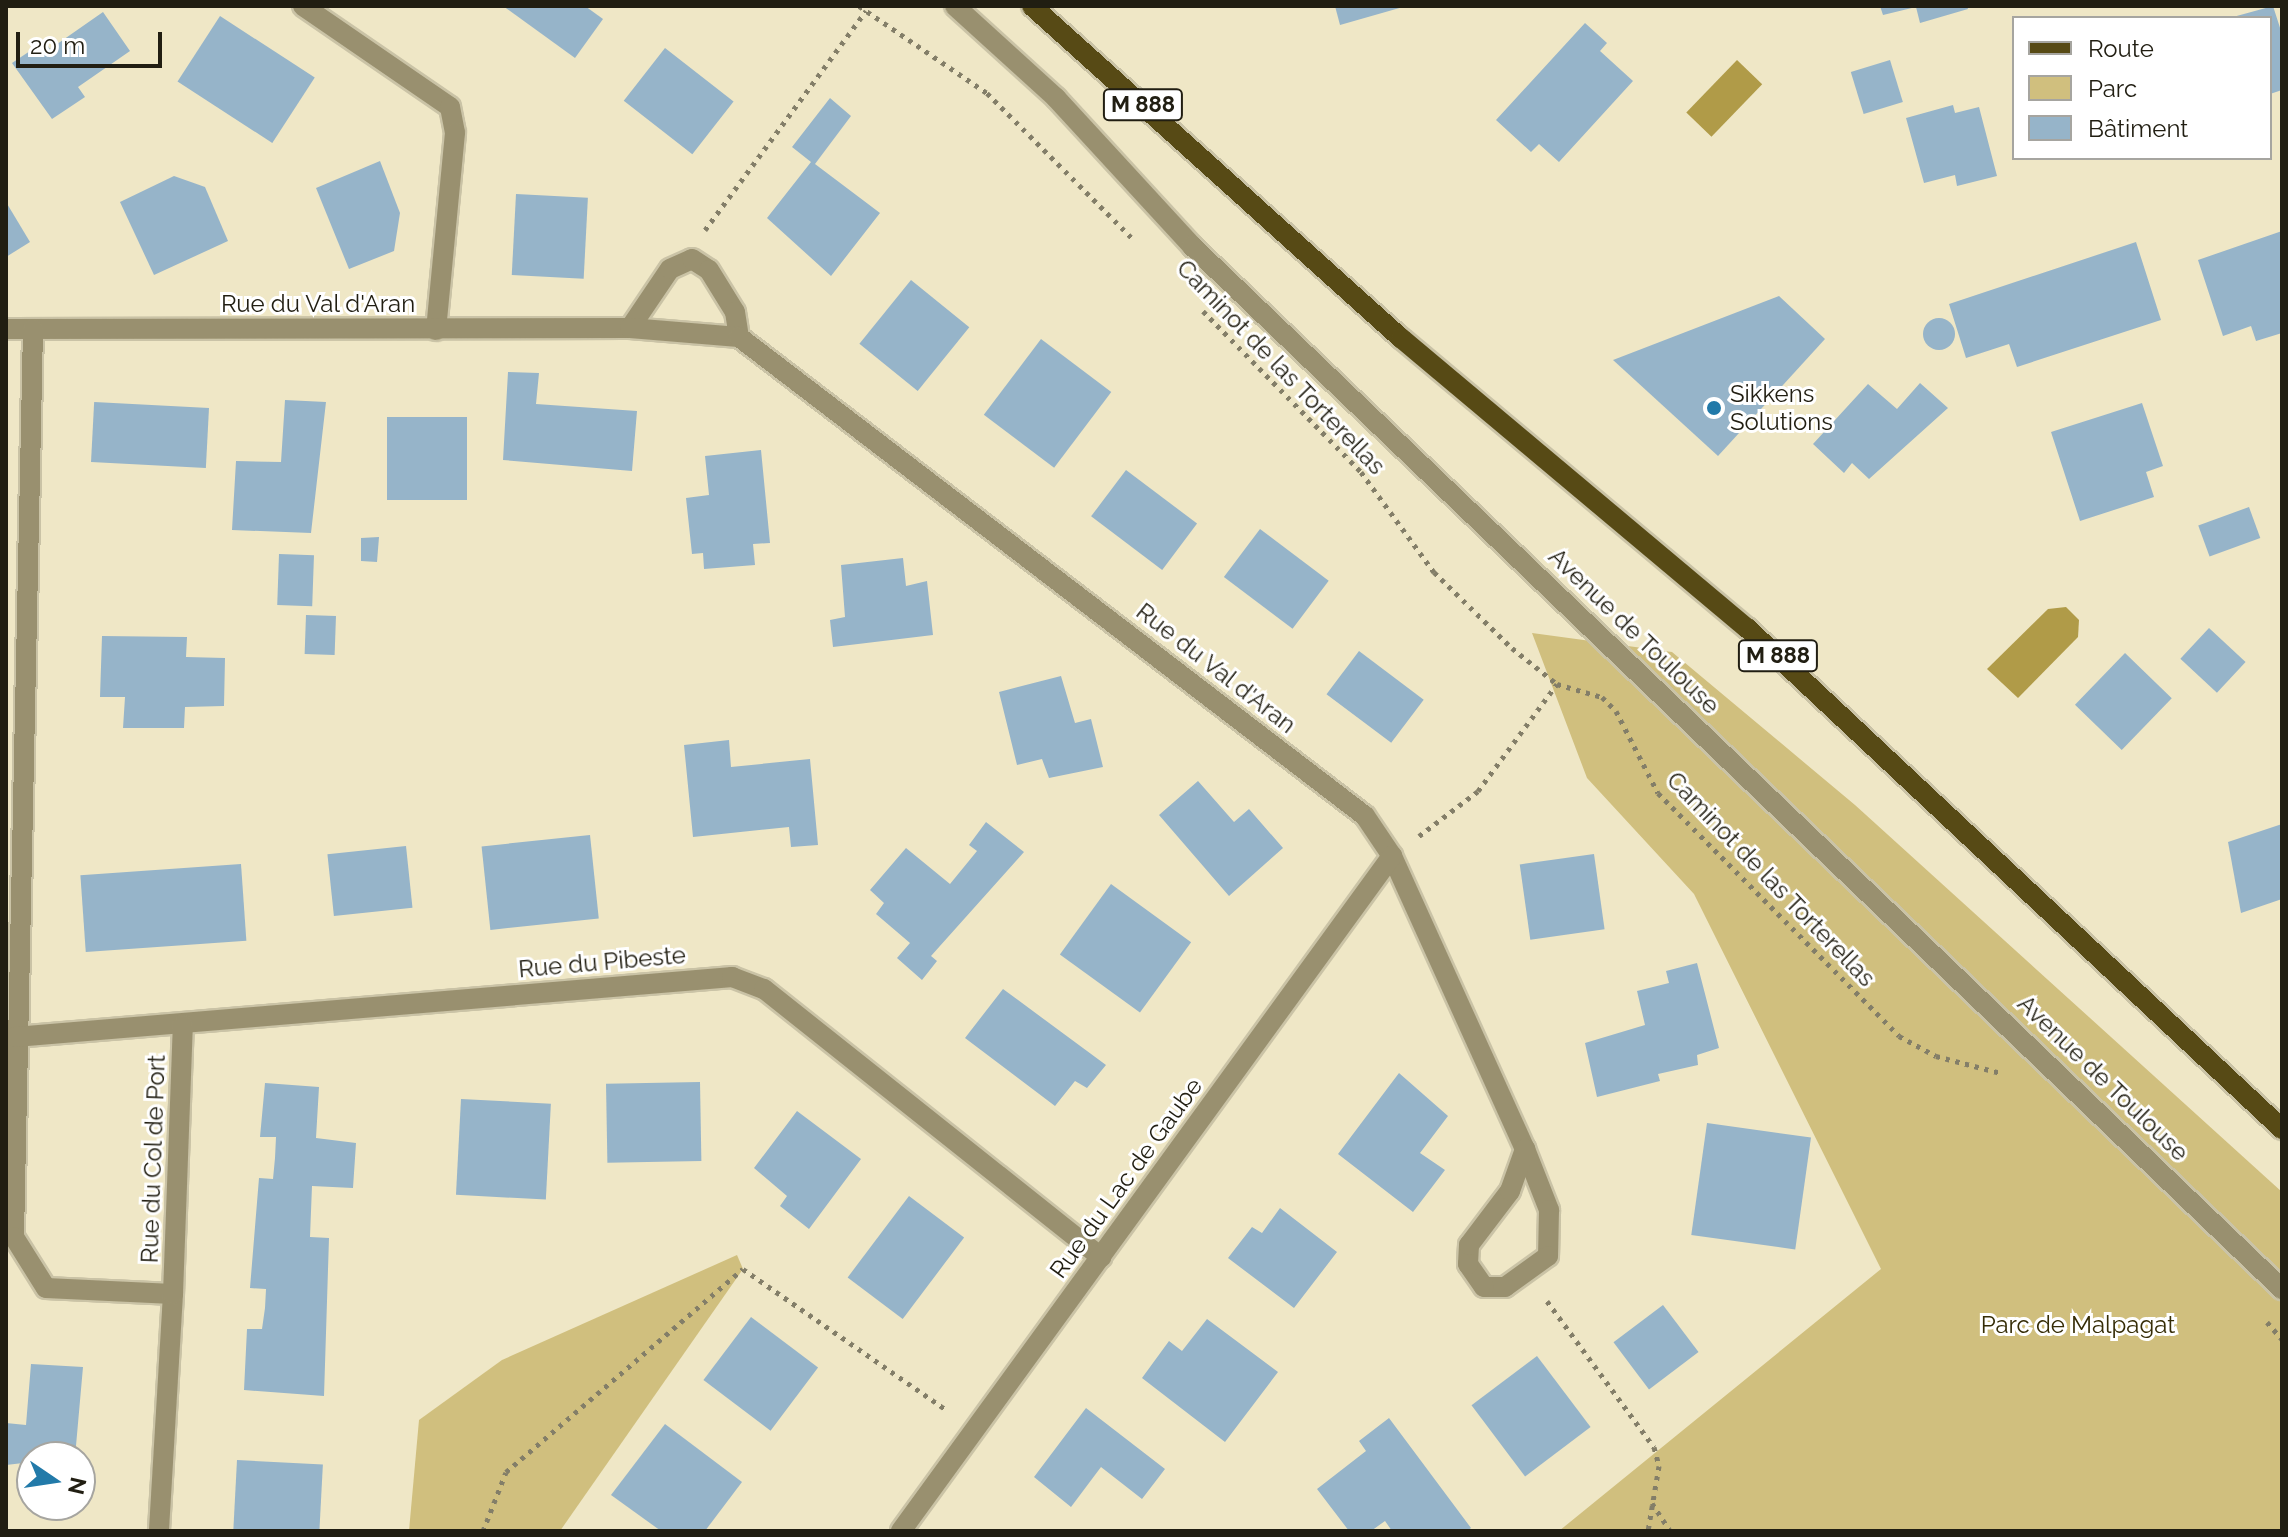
<!DOCTYPE html>
<meta charset="utf-8">
<style>
body{margin:0}
#map{position:relative;width:2288px;height:1537px;overflow:hidden;background:#efe7c6;font-family:Raleway,sans-serif}
div>[style]{position:absolute}
[style*='--x']{left:calc(var(--x)*1px);top:calc(var(--y)*1px);width:calc(var(--w)*1px);rotate:calc(var(--a)*1deg)}
.green>*{inset:0;background:#d0bf7e}
.water>*{inset:0;background:#b09b48;transform-origin:0 0}
.building>*{inset:0;background:#96b4c9;transform-origin:0 0}
.round{border-radius:50%}
.path>*{height:5px;margin-top:-2.5px;transform-origin:0;background:repeating-linear-gradient(90deg,#837e68 0 4px,transparent 0 10px)}
.roads{filter:drop-shadow(2px 0 #cac3a6) drop-shadow(-2px 0 #cac3a6) drop-shadow(0 2px #cac3a6) drop-shadow(0 -2px #cac3a6)}
.service>*{height:20px;margin:-10px;padding:0 10px;transform-origin:10px;border-radius:10px;background:#99906f}
.minor>*{height:20px;margin:-10px;padding:0 10px;transform-origin:10px;border-radius:10px;background:#99906f}
.primary>*{height:20px;margin:-10px;padding:0 10px;transform-origin:10px;border-radius:10px;background:#574a15}
.dots>*{width:22px;height:22px;translate:-50% -50%;box-sizing:border-box;border:4px solid #fff;border-radius:50%}
span{translate:-50% -50%;white-space:nowrap;text-align:center;line-height:1.15;-webkit-text-stroke:6px #fff;paint-order:stroke}
.shield-label span{padding:2px 6px;background:#fff;border:2px solid;border-radius:6px;-webkit-text-stroke-width:0}
.shield-label{font-size:22px;color:#211e12;font-weight:700}
.street-label{font-size:24px;color:#211e12}
.poi-label{font-size:24px;color:#211e12}
.left{translate:0 -50%;text-align:left}
.park-label{font-size:24px;color:#352c06}
.frame{position:absolute;inset:0;border:8px solid #211e12;pointer-events:none}
.legend{position:absolute;left:2012px;top:16px;width:260px;height:144px;box-sizing:border-box;background:#fff;border:2px solid #a6a5a0;margin:0;padding:10px 14px;list-style:none;font-size:24px;color:#211e12}
.legend li{display:flex;align-items:center;gap:16px;height:40px}
.legend b{width:40px;border:2px solid #a6a5a0}
.north{position:absolute;left:16px;top:1441px;width:80px;height:80px;box-sizing:border-box;background:#fff;border:2px solid #a6a5a0;border-radius:50%;rotate:103deg;font-size:22px;font-weight:700;line-height:32px;text-align:center;color:#211e12}
.north::after{content:'';display:block;margin:auto;width:28px;height:36px;background:#227aa9;clip-path:polygon(50% 0,100% 100%,50% 72%,0 100%)}
.scale{position:absolute;left:16px;top:32px;width:146px;height:36px;box-sizing:border-box;border:4px solid #211e12;border-top:0;padding-left:10px;font-size:24px;line-height:28px;white-space:nowrap;color:#211e12;-webkit-text-stroke:6px #fff;paint-order:stroke}
</style>
<div id="map">
<div class="green">
<i style="clip-path:polygon(1532px 633px,1672px 652px,1855px 805px,2282px 1192px,2282px 1531px,1559px 1531px,1881px 1269px,1694px 894px,1587px 778px)"></i>
<i style="clip-path:polygon(737px 1255px,743px 1269px,560px 1531px,409px 1531px,419px 1420px,502px 1360px)"></i>
</div>
<div class="water">
<i style="left:1737px;top:60px;width:35px;height:73px;rotate:44deg"></i>
<i style="clip-path:polygon(2066px 607px,2079px 620px,2078px 637px,2018px 698px,1987px 669px,2048px 609px)"></i>
</div>
<div class="building">
<i style="clip-path:polygon(503px 6px,585px 6px,603px 19px,575px 58px)"></i>
<i style="clip-path:polygon(1335px 6px,1403px 6px,1403px 7px,1340px 25px)"></i>
<i style="clip-path:polygon(1880px 6px,1967px 6px,1968px 9px,1920px 23px,1916px 7px,1883px 15px)"></i>
<i style="clip-path:polygon(2273px 6px,2282px 34px,2282px 90px,2270px 94px,2270px 18px,2233px 17px)"></i>
<i style="clip-path:polygon(103px 12px,130px 51px,78px 87px,85px 97px,52px 119px,12px 63px,45px 41px,50px 49px)"></i>
<i style="left:220px;top:16px;width:113px;height:78px;rotate:33deg"></i>
<i style="clip-path:polygon(1585px 23px,1607px 43px,1600px 51px,1633px 81px,1559px 162px,1539px 144px,1531px 152px,1496px 120px)"></i>
<i style="left:665px;top:48px;width:87px;height:67px;rotate:38deg"></i>
<i style="left:1890px;top:60px;width:44px;height:41px;rotate:73deg"></i>
<i style="clip-path:polygon(830px 98px,851px 116px,815px 164px,880px 213px,831px 276px,767px 218px,811px 162px,792px 147px)"></i>
<i style="clip-path:polygon(1953px 105px,1955px 113px,1979px 107px,1997px 176px,1957px 186px,1955px 175px,1924px 183px,1906px 118px)"></i>
<i style="clip-path:polygon(380px 161px,400px 213px,394px 251px,349px 269px,316px 188px)"></i>
<i style="clip-path:polygon(174px 176px,205px 187px,228px 241px,154px 275px,120px 202px)"></i>
<i style="left:516px;top:194px;width:72px;height:81px;rotate:3deg"></i>
<i style="clip-path:polygon(6px 202px,30px 242px,6px 257px)"></i>
<i style="clip-path:polygon(2282px 231px,2282px 333px,2256px 341px,2251px 326px,2223px 336px,2198px 260px)"></i>
<i style="clip-path:polygon(2136px 242px,2161px 320px,2017px 367px,2009px 344px,1966px 358px,1949px 304px)"></i>
<i style="left:911px;top:280px;width:75px;height:82px;rotate:39deg"></i>
<i style="clip-path:polygon(1779px 296px,1825px 339px,1718px 456px,1613px 360px)"></i>
<i class="round" style="left:1923px;top:318px;width:32px;height:32px"></i>
<i style="left:1041px;top:339px;width:88px;height:95px;rotate:37deg"></i>
<i style="clip-path:polygon(508px 372px,539px 373px,536px 404px,637px 411px,632px 471px,503px 460px)"></i>
<i style="clip-path:polygon(1920px 383px,1948px 408px,1869px 479px,1852px 463px,1844px 473px,1813px 444px,1868px 384px,1897px 409px)"></i>
<i style="clip-path:polygon(285px 400px,326px 402px,311px 533px,232px 530px,236px 461px,281px 462px)"></i>
<i style="clip-path:polygon(2142px 403px,2163px 466px,2146px 472px,2154px 497px,2080px 521px,2051px 432px)"></i>
<i style="left:209px;top:408px;width:60px;height:115px;rotate:93deg"></i>
<i style="left:387px;top:417px;width:80px;height:83px"></i>
<i style="clip-path:polygon(761px 450px,770px 543px,753px 544px,755px 565px,704px 569px,703px 553px,692px 554px,686px 498px,709px 495px,705px 456px)"></i>
<i style="left:1126px;top:470px;width:89px;height:58px;rotate:37deg"></i>
<i style="left:2249px;top:507px;width:33px;height:54px;rotate:70deg"></i>
<i style="left:1260px;top:529px;width:86px;height:60px;rotate:37deg"></i>
<i style="clip-path:polygon(379px 537px,377px 562px,361px 561px,361px 538px)"></i>
<i style="left:279px;top:554px;width:35px;height:51px;rotate:2deg"></i>
<i style="clip-path:polygon(903px 558px,906px 586px,927px 581px,933px 635px,833px 647px,830px 620px,845px 617px,841px 565px)"></i>
<i style="left:306px;top:615px;width:30px;height:39px;rotate:2deg"></i>
<i style="left:2209px;top:628px;width:50px;height:42px;rotate:43deg"></i>
<i style="clip-path:polygon(102px 636px,187px 637px,186px 657px,225px 658px,224px 706px,185px 707px,184px 728px,123px 728px,125px 697px,100px 697px)"></i>
<i style="left:1359px;top:651px;width:81px;height:54px;rotate:37deg"></i>
<i style="left:2125px;top:653px;width:65px;height:72px;rotate:44deg"></i>
<i style="clip-path:polygon(1061px 676px,1075px 723px,1091px 719px,1103px 767px,1049px 778px,1042px 759px,1017px 765px,999px 692px)"></i>
<i style="clip-path:polygon(729px 740px,731px 767px,810px 759px,818px 845px,791px 847px,789px 827px,693px 837px,684px 745px)"></i>
<i style="clip-path:polygon(1198px 781px,1234px 822px,1249px 809px,1283px 848px,1229px 896px,1159px 815px)"></i>
<i style="clip-path:polygon(986px 822px,1024px 852px,931px 956px,937px 961px,922px 980px,897px 958px,910px 943px,876px 914px,884px 903px,870px 890px,906px 848px,950px 884px,977px 851px,969px 845px)"></i>
<i style="clip-path:polygon(2282px 824px,2282px 899px,2241px 913px,2228px 842px)"></i>
<i style="left:590px;top:835px;width:84px;height:109px;rotate:84deg"></i>
<i style="left:406px;top:846px;width:62px;height:79px;rotate:84deg"></i>
<i style="left:1594px;top:854px;width:76px;height:75px;rotate:82deg"></i>
<i style="left:241px;top:864px;width:77px;height:161px;rotate:86deg"></i>
<i style="left:1111px;top:884px;width:99px;height:87px;rotate:36deg"></i>
<i style="clip-path:polygon(1697px 963px,1719px 1048px,1697px 1055px,1698px 1065px,1658px 1074px,1660px 1081px,1597px 1097px,1585px 1043px,1645px 1025px,1637px 991px,1669px 983px,1666px 971px)"></i>
<i style="clip-path:polygon(1003px 989px,1106px 1065px,1087px 1088px,1075px 1081px,1055px 1106px,965px 1038px)"></i>
<i style="clip-path:polygon(1399px 1073px,1448px 1116px,1420px 1153px,1445px 1170px,1413px 1212px,1338px 1154px)"></i>
<i style="left:700px;top:1082px;width:79px;height:94px;rotate:89deg"></i>
<i style="clip-path:polygon(265px 1083px,319px 1087px,316px 1138px,356px 1143px,353px 1188px,312px 1186px,310px 1237px,329px 1238px,324px 1396px,244px 1390px,247px 1329px,262px 1329px,265px 1308px,266px 1289px,250px 1288px,259px 1178px,273px 1179px,275px 1158px,276px 1137px,260px 1137px)"></i>
<i style="left:461px;top:1099px;width:90px;height:96px;rotate:3deg"></i>
<i style="clip-path:polygon(797px 1111px,861px 1159px,809px 1229px,780px 1206px,787px 1196px,754px 1168px)"></i>
<i style="left:1707px;top:1123px;width:105px;height:113px;rotate:8deg"></i>
<i style="left:909px;top:1196px;width:69px;height:102px;rotate:37deg"></i>
<i style="clip-path:polygon(1280px 1208px,1337px 1252px,1294px 1308px,1228px 1258px,1252px 1227px,1262px 1233px)"></i>
<i style="left:1663px;top:1305px;width:59px;height:62px;rotate:53deg"></i>
<i style="left:751px;top:1317px;width:84px;height:79px;rotate:37deg"></i>
<i style="clip-path:polygon(1207px 1319px,1278px 1372px,1225px 1442px,1142px 1378px,1169px 1341px,1182px 1351px)"></i>
<i style="left:1537px;top:1356px;width:89px;height:82px;rotate:53deg"></i>
<i style="clip-path:polygon(31px 1364px,83px 1367px,75px 1457px,6px 1465px,6px 1423px,26px 1425px)"></i>
<i style="clip-path:polygon(1086px 1408px,1165px 1469px,1142px 1499px,1101px 1467px,1071px 1507px,1034px 1477px)"></i>
<i style="clip-path:polygon(1389px 1418px,1471px 1528px,1467px 1531px,1392px 1531px,1385px 1521px,1371px 1531px,1349px 1531px,1317px 1489px,1366px 1451px,1359px 1441px)"></i>
<i style="clip-path:polygon(665px 1424px,742px 1482px,705px 1531px,661px 1531px,611px 1495px)"></i>
<i style="left:237px;top:1460px;width:86px;height:71px;rotate:3deg"></i>
</div>
<div class="path">
<i style="--x:859;--y:6;--w:155;--a:34.2"></i>
<i style="--x:987;--y:93;--w:205;--a:45"></i>
<i style="--x:705;--y:230;--w:272;--a:-53.7"></i>
<i style="--x:1203;--y:311;--w:226;--a:45.5"></i>
<i style="--x:1361;--y:472;--w:124;--a:53.9"></i>
<i style="--x:1434;--y:572;--w:109;--a:44.3"></i>
<i style="--x:1512;--y:648;--w:58;--a:38.7"></i>
<i style="--x:1557;--y:684;--w:47;--a:16.1"></i>
<i style="--x:1602;--y:697;--w:20;--a:45"></i>
<i style="--x:1616;--y:711;--w:92;--a:62.9"></i>
<i style="--x:1658;--y:793;--w:342;--a:45.2"></i>
<i style="--x:1899;--y:1036;--w:42;--a:28.4"></i>
<i style="--x:1936;--y:1056;--w:67;--a:14.7"></i>
<i style="--x:1419;--y:836;--w:74;--a:-37.3"></i>
<i style="--x:1478;--y:791;--w:133;--a:-53.6"></i>
<i style="--x:1547;--y:1301;--w:181;--a:53.8"></i>
<i style="--x:1654;--y:1447;--w:20;--a:75"></i>
<i style="--x:1659;--y:1466;--w:66;--a:99.6"></i>
<i style="--x:2267;--y:1322;--w:23;--a:49"></i>
<i style="--x:1652;--y:1503;--w:33;--a:57"></i>
<i style="--x:483;--y:1531;--w:63;--a:-68.7"></i>
<i style="--x:506;--y:1472;--w:312;--a:-40.6"></i>
<i style="--x:743;--y:1269;--w:248;--a:34.7"></i>
</div>
<div class="roads">
<div class="service">
<i style="--x:955;--y:6;--w:137;--a:42.3"></i>
<i style="--x:1056;--y:98;--w:201;--a:47.4"></i>
<i style="--x:1192;--y:246;--w:1509;--a:43.74"></i>
</div>
<div class="minor">
<i style="--x:303;--y:6;--w:178;--a:34.5"></i>
<i style="--x:450;--y:107;--w:26;--a:79"></i>
<i style="--x:455;--y:133;--w:198;--a:95.5"></i>
<i style="--x:630;--y:328;--w:71;--a:-55.9"></i>
<i style="--x:670;--y:269;--w:24;--a:-24"></i>
<i style="--x:692;--y:259;--w:20;--a:33"></i>
<i style="--x:709;--y:270;--w:49;--a:58.2"></i>
<i style="--x:735;--y:312;--w:25;--a:81"></i>
<i style="--x:6;--y:329;--w:624;--a:-0.09"></i>
<i style="--x:630;--y:328;--w:109;--a:4.7"></i>
<i style="--x:739;--y:337;--w:788;--a:37.42"></i>
<i style="--x:1365;--y:816;--w:48;--a:56"></i>
<i style="--x:1392;--y:856;--w:322;--a:65.6"></i>
<i style="--x:1525;--y:1149;--w:66;--a:68.5"></i>
<i style="--x:1549;--y:1210;--w:46;--a:91.2"></i>
<i style="--x:1548;--y:1256;--w:53;--a:144.2"></i>
<i style="--x:1505;--y:1287;--w:21;--a:180"></i>
<i style="--x:1484;--y:1287;--w:28;--a:-125"></i>
<i style="--x:1468;--y:1264;--w:19;--a:-87"></i>
<i style="--x:1469;--y:1245;--w:68;--a:-52.8"></i>
<i style="--x:1510;--y:1191;--w:45;--a:-70.3"></i>
<i style="--x:33;--y:329;--w:908;--a:91.2"></i>
<i style="--x:14;--y:1237;--w:60;--a:57.9"></i>
<i style="--x:46;--y:1288;--w:127;--a:2.7"></i>
<i style="--x:173;--y:1294;--w:237;--a:93.4"></i>
<i style="--x:15;--y:1037;--w:720;--a:-4.78"></i>
<i style="--x:732;--y:977;--w:34;--a:21"></i>
<i style="--x:764;--y:989;--w:431;--a:38.5"></i>
<i style="--x:173;--y:1294;--w:269;--a:-87.9"></i>
<i style="--x:901;--y:1531;--w:835;--a:-53.97"></i>
</div>
<div class="primary">
<i style="--x:1032;--y:6;--w:496;--a:42"></i>
<i style="--x:1401;--y:338;--w:451;--a:40"></i>
<i style="--x:1747;--y:628;--w:733;--a:43.12"></i>
</div>
</div>
<div class="dots">
<i style="left:1714px;top:408px;background:#227aa9"></i>
</div>
<div class="shield-label">
<span style="left:1143px;top:105px">M 888</span>
<span style="left:1778px;top:656px">M 888</span>
</div>
<div class="street-label">
<span style="left:318px;top:304px">Rue du Val d'Aran</span>
<span style="left:1281px;top:367px;rotate:46deg">Caminot de las Torterellas</span>
<span style="left:1634px;top:631px;rotate:44deg">Avenue de Toulouse</span>
<span style="left:1216px;top:668px;rotate:38deg">Rue du Val d'Aran</span>
<span style="left:1771px;top:879px;rotate:46deg">Caminot de las Torterellas</span>
<span style="left:602px;top:962px;rotate:-5deg">Rue du Pibeste</span>
<span style="left:2103px;top:1078px;rotate:44deg">Avenue de Toulouse</span>
<span style="left:153px;top:1159px;rotate:-88deg">Rue du Col de Port</span>
<span style="left:1126px;top:1178px;rotate:-54deg">Rue du Lac de Gaube</span>
</div>
<div class="poi-label">
<span class="left" style="left:1730px;top:408px">Sikkens<br>Solutions</span>
</div>
<div class="park-label">
<span style="left:2078px;top:1325px">Parc de Malpagat</span>
</div>
<div class="frame"></div>
<ul class="legend">
<li><b style="height:10px;background:#574a15"></b>Route</li>
<li><b style="height:22px;background:#d0bf7e"></b>Parc</li>
<li><b style="height:22px;background:#96b4c9"></b>Bâtiment</li>
</ul>
<div class="north">N</div>
<div class="scale">20 m</div>
</div>
